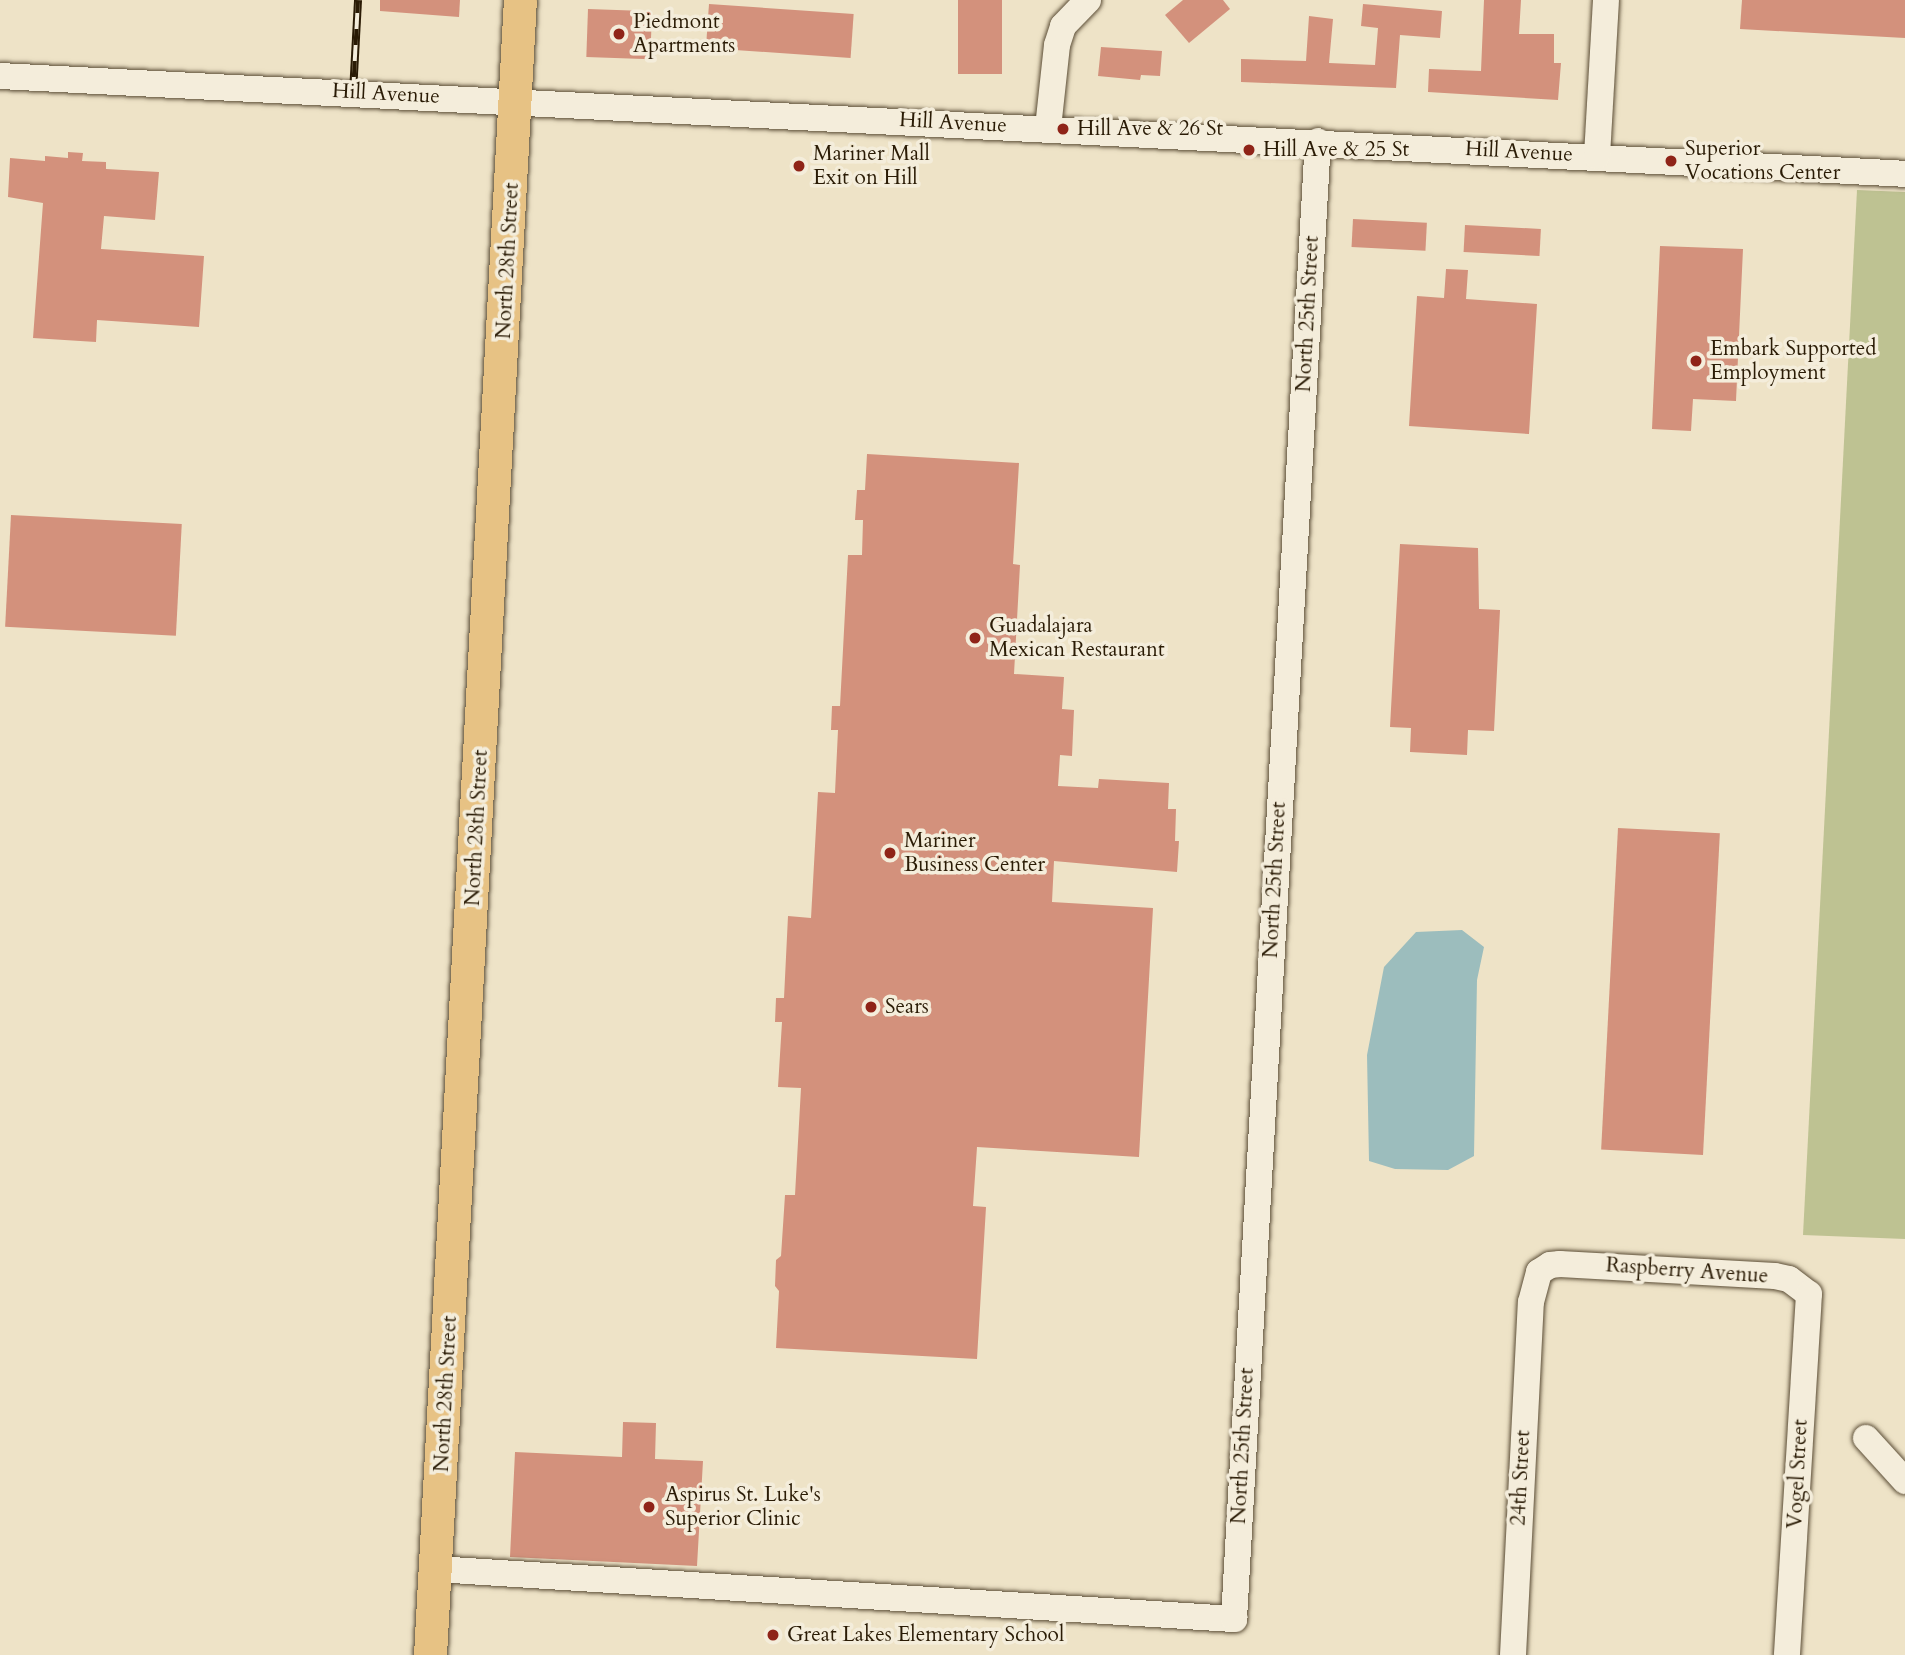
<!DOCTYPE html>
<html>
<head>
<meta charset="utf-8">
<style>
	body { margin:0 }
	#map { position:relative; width:1905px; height:1655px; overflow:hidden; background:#eee3c7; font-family:Cardo,serif }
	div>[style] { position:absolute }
	.green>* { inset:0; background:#bec292 }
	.water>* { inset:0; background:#9cbdbd }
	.building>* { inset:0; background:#d3917c; transform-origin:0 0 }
	.roads { filter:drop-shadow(0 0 2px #5b4d36) drop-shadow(0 0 2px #5b4d36) }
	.minor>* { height:26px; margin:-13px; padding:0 13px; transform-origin:13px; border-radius:13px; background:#f4eddb }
	.major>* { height:33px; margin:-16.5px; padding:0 16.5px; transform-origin:16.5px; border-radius:16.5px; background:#e7c284 }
	.rail>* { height:8px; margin-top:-4px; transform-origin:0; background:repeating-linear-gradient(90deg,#f4eddb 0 16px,#2a1b05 0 32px); box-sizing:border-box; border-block:2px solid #2a1b05 }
	.dots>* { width:19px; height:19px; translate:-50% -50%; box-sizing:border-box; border:4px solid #f4eddb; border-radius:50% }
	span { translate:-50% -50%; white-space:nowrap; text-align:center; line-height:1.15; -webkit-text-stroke:7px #f4eddb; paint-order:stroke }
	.poi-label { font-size:21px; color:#2a1b05 }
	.left { translate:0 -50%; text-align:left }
	.street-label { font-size:21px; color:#2a1b05 }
</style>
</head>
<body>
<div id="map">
	<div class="green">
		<div style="clip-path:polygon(1857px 190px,1905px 192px,1905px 1239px,1803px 1235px)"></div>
	</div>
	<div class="water">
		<div style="clip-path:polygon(1462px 930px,1484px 947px,1477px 980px,1474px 1156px,1448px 1170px,1395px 1169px,1369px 1161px,1367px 1055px,1384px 967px,1416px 932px)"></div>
	</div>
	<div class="building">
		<div style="clip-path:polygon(380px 0,460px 0,459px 17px,380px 11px)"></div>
		<div style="left:958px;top:0;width:44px;height:74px"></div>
		<div style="clip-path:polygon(1183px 0,1223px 0,1230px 9px,1189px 43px,1165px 15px)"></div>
		<div style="clip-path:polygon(1484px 0,1521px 0,1519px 34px,1554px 34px,1554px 63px,1561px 63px,1558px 100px,1428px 92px,1429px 69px,1481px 71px)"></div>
		<div style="clip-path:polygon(1742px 0,1905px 0,1905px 38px,1740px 29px)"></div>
		<div style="left:709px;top:4px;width:145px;height:44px;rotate:4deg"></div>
		<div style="clip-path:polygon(1363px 4px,1442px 11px,1440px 38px,1400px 35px,1396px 88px,1241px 82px,1241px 59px,1306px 61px,1309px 16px,1333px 19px,1329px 63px,1375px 65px,1378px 28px,1361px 26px)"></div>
		<div style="left:588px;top:9px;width:64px;height:48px;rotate:2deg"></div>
		<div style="clip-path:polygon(1101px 47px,1162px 51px,1160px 76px,1141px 75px,1140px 80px,1098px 76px)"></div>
		<div style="clip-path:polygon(68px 152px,83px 153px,82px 161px,106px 162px,106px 169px,159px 172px,155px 220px,104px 216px,101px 249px,204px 256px,199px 327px,97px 320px,96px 342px,33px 338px,43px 203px,8px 197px,10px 158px,45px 161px,45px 156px,68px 158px)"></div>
		<div style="left:1353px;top:219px;width:74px;height:28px;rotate:3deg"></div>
		<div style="left:1465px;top:225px;width:76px;height:27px;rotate:3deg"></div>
		<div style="clip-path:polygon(1660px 246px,1743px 249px,1736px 401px,1693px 399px,1691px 431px,1652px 429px)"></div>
		<div style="clip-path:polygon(1446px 269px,1468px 270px,1466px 299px,1537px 304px,1529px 434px,1409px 426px,1417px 296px,1444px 298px)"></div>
		<div style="clip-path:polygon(867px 454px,1019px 463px,1013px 564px,1020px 565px,1014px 674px,1064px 677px,1062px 709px,1074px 710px,1072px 756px,1060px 755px,1058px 786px,1098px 788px,1099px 779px,1169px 783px,1168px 809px,1176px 809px,1175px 841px,1179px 841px,1177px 872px,1054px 861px,1052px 902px,1153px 908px,1139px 1157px,977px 1147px,973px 1206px,986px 1207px,977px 1359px,776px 1348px,779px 1291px,775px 1286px,776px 1260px,781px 1256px,785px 1195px,795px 1195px,801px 1088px,778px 1087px,782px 1022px,775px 1022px,776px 998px,784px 998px,788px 916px,811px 918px,818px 792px,835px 793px,838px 730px,831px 730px,832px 706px,840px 706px,848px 555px,862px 555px,863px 520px,855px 520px,857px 490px,865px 490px)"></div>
		<div style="left:11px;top:515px;width:171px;height:112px;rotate:3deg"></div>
		<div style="clip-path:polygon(1400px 544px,1478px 548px,1479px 609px,1500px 610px,1494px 731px,1468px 730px,1467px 755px,1410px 752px,1411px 728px,1390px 727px)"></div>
		<div style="left:1618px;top:828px;width:102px;height:322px;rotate:3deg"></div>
		<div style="clip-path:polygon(623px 1422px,656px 1423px,655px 1459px,703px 1461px,697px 1566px,510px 1557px,515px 1452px,622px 1457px)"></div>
	</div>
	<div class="roads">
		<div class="minor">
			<div style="left:0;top:76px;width:1908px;rotate:2.94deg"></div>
			<div style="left:1048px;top:128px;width:83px;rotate:-83.8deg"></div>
			<div style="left:1057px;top:45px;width:20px;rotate:-72deg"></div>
			<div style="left:1063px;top:26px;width:36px;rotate:-46deg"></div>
			<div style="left:1597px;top:156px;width:156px;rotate:-86.7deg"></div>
			<div style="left:1866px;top:1438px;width:58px;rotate:47.8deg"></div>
			<div style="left:436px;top:1569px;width:800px;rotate:3.59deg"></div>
			<div style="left:1234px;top:1619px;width:1480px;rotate:-86.75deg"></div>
			<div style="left:1513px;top:1655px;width:353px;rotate:-87.1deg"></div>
			<div style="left:1531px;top:1302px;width:31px;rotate:-75deg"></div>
			<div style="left:1539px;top:1272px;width:13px;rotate:-32deg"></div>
			<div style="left:1550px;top:1265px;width:10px;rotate:-6deg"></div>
			<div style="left:1560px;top:1264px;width:215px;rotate:3.2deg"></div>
			<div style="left:1775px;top:1276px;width:14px;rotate:12deg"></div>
			<div style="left:1789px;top:1279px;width:25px;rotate:37deg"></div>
			<div style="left:1809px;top:1294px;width:362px;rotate:93.5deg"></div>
		</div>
		<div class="major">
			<div style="left:430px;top:1655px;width:1657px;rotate:-86.89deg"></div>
		</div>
	</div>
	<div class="rail">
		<div style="left:353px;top:93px;width:93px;rotate:-86.9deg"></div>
	</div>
	<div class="dots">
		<div style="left:619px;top:34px;background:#8f2418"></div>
		<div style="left:1063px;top:129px;background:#8f2418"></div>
		<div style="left:1249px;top:150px;background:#8f2418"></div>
		<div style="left:1671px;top:161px;background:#8f2418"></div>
		<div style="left:799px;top:166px;background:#8f2418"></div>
		<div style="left:1696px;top:361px;background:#8f2418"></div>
		<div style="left:975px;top:638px;background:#8f2418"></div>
		<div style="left:890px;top:853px;background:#8f2418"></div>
		<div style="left:871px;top:1007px;background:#8f2418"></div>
		<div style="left:649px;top:1507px;background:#8f2418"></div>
		<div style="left:773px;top:1635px;background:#8f2418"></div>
	</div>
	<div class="poi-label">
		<span class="left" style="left:633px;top:34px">Piedmont<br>Apartments</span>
		<span class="left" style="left:1077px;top:129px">Hill Ave &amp; 26 St</span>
		<span class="left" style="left:1685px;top:161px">Superior<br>Vocations Center</span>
		<span class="left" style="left:1263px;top:150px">Hill Ave &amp; 25 St</span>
		<span class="left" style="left:813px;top:166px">Mariner Mall<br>Exit on Hill</span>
		<span class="left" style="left:1710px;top:361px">Embark Supported<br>Employment</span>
		<span class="left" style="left:989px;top:638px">Guadalajara<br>Mexican Restaurant</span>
		<span class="left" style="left:904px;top:853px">Mariner<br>Business Center</span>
		<span class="left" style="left:885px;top:1007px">Sears</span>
		<span class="left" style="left:665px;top:1507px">Aspirus St. Luke's<br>Superior Clinic</span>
		<span class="left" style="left:787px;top:1635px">Great Lakes Elementary School</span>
	</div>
	<div class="street-label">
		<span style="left:386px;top:94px;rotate:3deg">Hill Avenue</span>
		<span style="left:953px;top:123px;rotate:3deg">Hill Avenue</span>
		<span style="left:1519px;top:152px;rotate:3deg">Hill Avenue</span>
		<span style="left:508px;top:261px;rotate:-87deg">North 28th Street</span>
		<span style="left:1308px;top:314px;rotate:-87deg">North 25th Street</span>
		<span style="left:477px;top:828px;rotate:-87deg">North 28th Street</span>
		<span style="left:1275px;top:880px;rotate:-87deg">North 25th Street</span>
		<span style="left:1687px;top:1271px;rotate:4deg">Raspberry Avenue</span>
		<span style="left:446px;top:1394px;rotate:-87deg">North 28th Street</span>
		<span style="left:1243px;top:1446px;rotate:-87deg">North 25th Street</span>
		<span style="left:1798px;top:1474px;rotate:-87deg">Vogel Street</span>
		<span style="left:1521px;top:1478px;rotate:-87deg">24th Street</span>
	</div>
</div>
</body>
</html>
